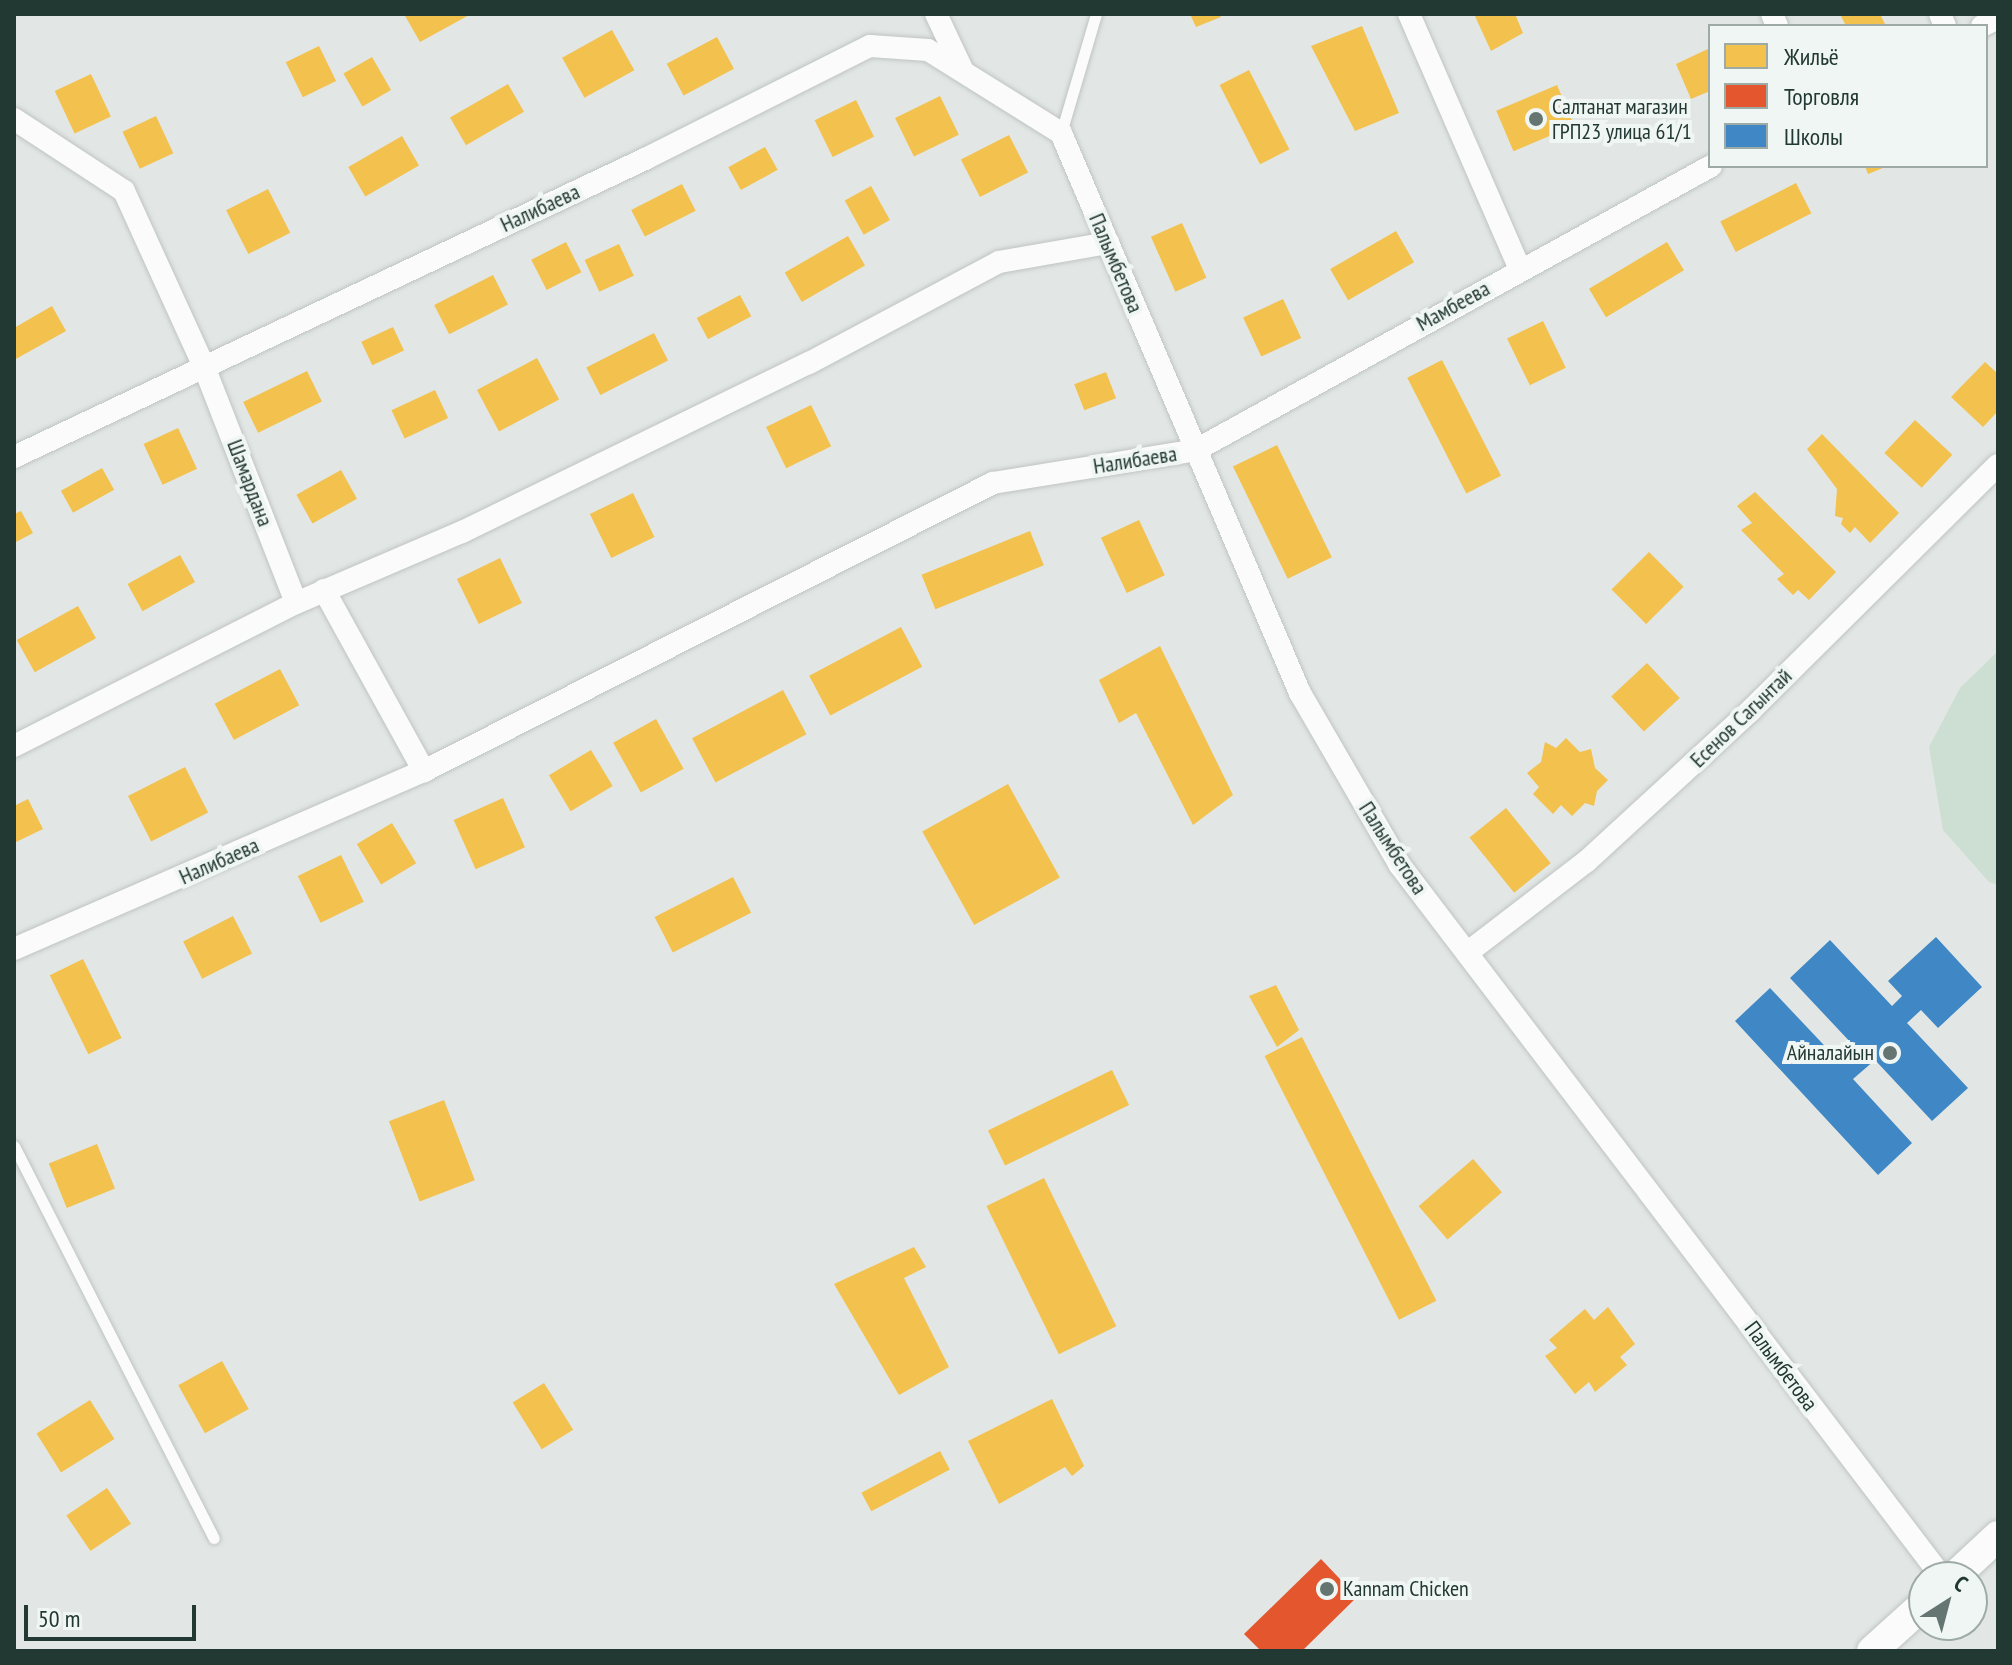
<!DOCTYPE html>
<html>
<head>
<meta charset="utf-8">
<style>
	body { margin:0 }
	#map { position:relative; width:2012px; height:1665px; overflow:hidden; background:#e2e7e5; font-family:"PT Sans Narrow",sans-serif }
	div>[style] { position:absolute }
	.green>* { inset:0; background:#ccdfd2 }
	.homes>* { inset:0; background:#f2c14e; transform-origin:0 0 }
	.shops>* { inset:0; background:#e4572e }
	.schools>* { inset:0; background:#3f88c5 }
	.roads { filter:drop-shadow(0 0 2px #bfc4c2) drop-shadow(0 0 2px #bfc4c2) }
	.lane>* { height:11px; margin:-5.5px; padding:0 5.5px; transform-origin:5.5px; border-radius:5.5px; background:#fbfbfb }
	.street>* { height:22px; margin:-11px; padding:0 11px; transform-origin:11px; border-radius:11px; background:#fbfbfb }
	.secondary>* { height:30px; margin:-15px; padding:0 15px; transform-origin:15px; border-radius:15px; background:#fbfbfb }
	.dots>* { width:22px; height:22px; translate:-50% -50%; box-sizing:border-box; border:4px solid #f0f6f3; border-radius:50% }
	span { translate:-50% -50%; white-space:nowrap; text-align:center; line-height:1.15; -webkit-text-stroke:8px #f0f6f3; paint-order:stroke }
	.poi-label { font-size:22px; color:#223832 }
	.left { translate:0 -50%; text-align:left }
	.right { translate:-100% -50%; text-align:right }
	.street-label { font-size:22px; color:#223832 }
	.frame { position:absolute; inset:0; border:16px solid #223832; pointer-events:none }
	.legend { position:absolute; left:1708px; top:24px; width:280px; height:144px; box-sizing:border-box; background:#f0f6f3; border:2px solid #9eaaa6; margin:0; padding:10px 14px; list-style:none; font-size:24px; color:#223832 }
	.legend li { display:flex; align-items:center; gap:16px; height:40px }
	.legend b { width:40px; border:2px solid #9eaaa6 }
	.north { position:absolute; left:1908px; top:1561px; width:80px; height:80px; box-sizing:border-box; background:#f0f6f3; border:2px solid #9eaaa6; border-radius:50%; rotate:36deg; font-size:22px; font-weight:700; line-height:32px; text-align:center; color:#223832 }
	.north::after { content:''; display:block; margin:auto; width:28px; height:36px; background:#657571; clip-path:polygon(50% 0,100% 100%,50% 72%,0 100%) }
	.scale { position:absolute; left:24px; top:1605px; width:172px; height:36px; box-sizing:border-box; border:4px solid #223832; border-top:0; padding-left:10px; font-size:24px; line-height:28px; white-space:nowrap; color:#223832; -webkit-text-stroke:6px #f0f6f3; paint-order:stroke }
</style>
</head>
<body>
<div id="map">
	<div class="green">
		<div style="clip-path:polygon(1998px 651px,1998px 885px,1989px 882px,1943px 830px,1929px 747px,1960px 688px)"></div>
	</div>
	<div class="homes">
		<div style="clip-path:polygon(404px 14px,471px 14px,420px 42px)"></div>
		<div style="clip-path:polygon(1190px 14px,1219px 14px,1221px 17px,1196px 27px)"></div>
		<div style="clip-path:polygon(1474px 14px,1515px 14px,1523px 33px,1491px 51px)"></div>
		<div style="clip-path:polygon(1840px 14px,1880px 14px,1886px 26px,1846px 26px)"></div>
		<div style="clip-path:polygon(1362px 26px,1399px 113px,1355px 131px,1311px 46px)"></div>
		<div style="left:612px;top:30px;width:46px;height:57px;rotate:61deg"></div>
		<div style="left:717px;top:37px;width:36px;height:57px;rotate:62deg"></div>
		<div style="left:319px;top:46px;width:39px;height:37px;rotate:64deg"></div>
		<div style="clip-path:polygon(1710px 48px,1710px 91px,1691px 99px,1676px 64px)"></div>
		<div style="left:372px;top:57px;width:38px;height:33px;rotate:60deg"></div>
		<div style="left:1249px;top:70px;width:89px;height:33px;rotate:63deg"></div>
		<div style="left:91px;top:74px;width:47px;height:40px;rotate:65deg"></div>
		<div style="left:508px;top:84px;width:32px;height:67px;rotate:60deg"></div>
		<div style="left:1557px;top:85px;width:44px;height:66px;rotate:67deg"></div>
		<div style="left:940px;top:96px;width:43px;height:50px;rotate:64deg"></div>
		<div style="left:856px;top:100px;width:41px;height:46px;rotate:64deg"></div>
		<div style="left:156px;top:116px;width:41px;height:37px;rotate:65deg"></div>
		<div style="left:1009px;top:135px;width:42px;height:54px;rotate:63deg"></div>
		<div style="left:402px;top:136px;width:34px;height:62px;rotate:60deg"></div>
		<div style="left:765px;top:147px;width:26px;height:42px;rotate:61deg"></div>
		<div style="clip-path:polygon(1865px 166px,1888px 166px,1868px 174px)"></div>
		<div style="left:1796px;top:183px;width:34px;height:85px;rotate:63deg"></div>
		<div style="left:682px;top:184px;width:30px;height:57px;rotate:63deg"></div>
		<div style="left:871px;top:186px;width:39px;height:30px;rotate:61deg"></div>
		<div style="left:268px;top:189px;width:49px;height:47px;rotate:63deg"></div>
		<div style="left:1182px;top:223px;width:60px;height:34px;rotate:66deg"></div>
		<div style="left:1396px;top:231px;width:36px;height:76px;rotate:60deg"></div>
		<div style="left:848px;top:236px;width:34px;height:73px;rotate:60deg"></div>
		<div style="left:566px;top:242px;width:34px;height:39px;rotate:63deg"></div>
		<div style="left:1667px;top:242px;width:33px;height:91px;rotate:59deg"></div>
		<div style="left:619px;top:244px;width:35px;height:38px;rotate:65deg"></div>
		<div style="left:493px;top:275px;width:33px;height:66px;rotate:63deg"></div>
		<div style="left:740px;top:295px;width:24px;height:49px;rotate:62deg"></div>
		<div style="left:1283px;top:299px;width:43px;height:44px;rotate:65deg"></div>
		<div style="clip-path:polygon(52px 306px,66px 331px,14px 360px,14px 328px)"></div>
		<div style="left:1543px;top:321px;width:52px;height:40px;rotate:64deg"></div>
		<div style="left:393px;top:327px;width:26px;height:35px;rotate:65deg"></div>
		<div style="left:654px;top:333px;width:31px;height:76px;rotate:63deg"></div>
		<div style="left:537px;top:358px;width:47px;height:68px;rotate:62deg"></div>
		<div style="left:1442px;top:360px;width:130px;height:39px;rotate:63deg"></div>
		<div style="clip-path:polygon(1985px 362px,1998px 374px,1998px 411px,1983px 427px,1951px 397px)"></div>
		<div style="left:307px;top:371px;width:34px;height:71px;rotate:64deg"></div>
		<div style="left:1106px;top:372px;width:28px;height:34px;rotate:69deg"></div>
		<div style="left:435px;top:390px;width:31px;height:48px;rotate:65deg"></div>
		<div style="left:811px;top:405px;width:46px;height:50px;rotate:64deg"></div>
		<div style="left:1915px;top:420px;width:51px;height:45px;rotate:43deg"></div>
		<div style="left:178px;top:428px;width:45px;height:38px;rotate:65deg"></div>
		<div style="clip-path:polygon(1822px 434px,1899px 513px,1870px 543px,1855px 527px,1850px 533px,1841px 524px,1843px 518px,1835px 516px,1837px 489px,1807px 449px)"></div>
		<div style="left:1277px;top:445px;width:125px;height:49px;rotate:64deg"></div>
		<div style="left:102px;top:468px;width:25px;height:47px;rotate:61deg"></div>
		<div style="left:341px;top:470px;width:33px;height:51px;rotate:61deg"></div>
		<div style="clip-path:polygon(1755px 492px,1836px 572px,1809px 600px,1798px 590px,1793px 595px,1777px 579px,1784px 574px,1741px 530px,1752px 523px,1737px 506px)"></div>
		<div style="left:633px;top:493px;width:49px;height:48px;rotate:64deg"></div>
		<div style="clip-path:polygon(21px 511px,33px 533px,14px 543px,14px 514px)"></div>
		<div style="left:1139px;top:520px;width:61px;height:42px;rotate:65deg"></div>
		<div style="left:1030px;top:531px;width:37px;height:117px;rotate:68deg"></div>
		<div style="left:1649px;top:552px;width:49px;height:53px;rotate:45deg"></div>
		<div style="left:180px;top:555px;width:31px;height:60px;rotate:61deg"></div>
		<div style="left:500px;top:558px;width:50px;height:48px;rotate:64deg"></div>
		<div style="left:78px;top:606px;width:37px;height:70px;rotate:61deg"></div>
		<div style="left:901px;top:627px;width:45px;height:104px;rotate:62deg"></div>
		<div style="clip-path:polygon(1160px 646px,1233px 795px,1193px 825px,1136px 713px,1119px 723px,1099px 680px)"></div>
		<div style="left:1647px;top:663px;width:48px;height:49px;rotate:47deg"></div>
		<div style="left:280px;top:669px;width:41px;height:74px;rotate:62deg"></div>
		<div style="left:783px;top:690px;width:50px;height:103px;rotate:62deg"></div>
		<div style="left:656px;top:719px;width:57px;height:49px;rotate:61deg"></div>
		<div style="clip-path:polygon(1566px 738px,1580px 752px,1591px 749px,1595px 768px,1608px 780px,1597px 791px,1594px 806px,1585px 803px,1572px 816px,1561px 805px,1553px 814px,1533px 794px,1539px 787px,1527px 773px,1541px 762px,1545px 742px,1556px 748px)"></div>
		<div style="left:591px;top:750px;width:42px;height:49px;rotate:59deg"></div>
		<div style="left:185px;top:767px;width:51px;height:64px;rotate:63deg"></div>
		<div style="left:1008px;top:784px;width:107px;height:98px;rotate:61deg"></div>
		<div style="left:503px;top:798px;width:54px;height:54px;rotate:66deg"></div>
		<div style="clip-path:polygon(28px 799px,43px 829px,14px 843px,14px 806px)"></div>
		<div style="left:1506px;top:808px;width:71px;height:47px;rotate:51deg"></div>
		<div style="left:392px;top:823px;width:47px;height:41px;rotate:59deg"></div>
		<div style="left:341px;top:855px;width:52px;height:48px;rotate:64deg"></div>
		<div style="left:733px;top:877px;width:40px;height:88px;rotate:63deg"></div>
		<div style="left:233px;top:916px;width:42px;height:56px;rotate:63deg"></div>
		<div style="left:83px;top:959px;width:88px;height:37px;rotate:64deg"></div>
		<div style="clip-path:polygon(1276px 985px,1299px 1030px,1277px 1047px,1249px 996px)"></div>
		<div style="left:1302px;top:1037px;width:296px;height:42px;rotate:63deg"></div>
		<div style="left:1112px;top:1070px;width:39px;height:138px;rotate:64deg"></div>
		<div style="left:444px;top:1100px;width:86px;height:59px;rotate:69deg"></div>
		<div style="left:97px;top:1144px;width:48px;height:52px;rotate:68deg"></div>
		<div style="left:1473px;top:1159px;width:44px;height:72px;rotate:49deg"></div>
		<div style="left:1044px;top:1178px;width:165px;height:64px;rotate:64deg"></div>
		<div style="clip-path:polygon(914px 1247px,926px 1267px,904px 1278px,949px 1367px,899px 1395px,834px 1284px)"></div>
		<div style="clip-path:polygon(1608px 1307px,1635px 1344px,1620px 1357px,1627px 1365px,1595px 1392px,1589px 1382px,1575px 1394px,1545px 1356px,1557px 1348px,1549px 1340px,1585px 1309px,1594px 1320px)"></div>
		<div style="left:222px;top:1361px;width:55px;height:50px;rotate:61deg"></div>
		<div style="left:544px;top:1383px;width:55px;height:37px;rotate:58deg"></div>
		<div style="clip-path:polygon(1052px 1399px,1084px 1466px,1072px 1476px,1065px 1467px,999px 1504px,968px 1441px)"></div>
		<div style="left:90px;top:1400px;width:46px;height:63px;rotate:58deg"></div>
		<div style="left:940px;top:1451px;width:21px;height:89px;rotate:62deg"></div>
		<div style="left:107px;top:1488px;width:43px;height:49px;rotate:56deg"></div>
	</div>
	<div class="shops">
		<div style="clip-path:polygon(1321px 1559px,1357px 1597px,1302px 1651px,1261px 1651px,1244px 1634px)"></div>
	</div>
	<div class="schools">
		<div style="clip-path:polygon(1936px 937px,1982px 987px,1938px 1028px,1921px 1010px,1907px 1023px,1968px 1088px,1932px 1121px,1875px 1060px,1853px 1079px,1912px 1143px,1878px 1175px,1735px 1021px,1770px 988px,1838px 1060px,1853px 1045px,1790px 978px,1830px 940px,1892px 1006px,1902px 996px,1888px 981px)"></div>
	</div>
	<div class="roads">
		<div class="lane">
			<div style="left:1061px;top:133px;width:124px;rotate:-73.6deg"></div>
			<div style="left:14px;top:1146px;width:440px;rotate:63deg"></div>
		</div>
		<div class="street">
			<div style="left:936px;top:14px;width:63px;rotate:64.7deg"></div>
			<div style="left:1409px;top:14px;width:278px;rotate:66.5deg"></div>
			<div style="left:1772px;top:14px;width:13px;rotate:67deg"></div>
			<div style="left:1940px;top:14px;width:13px;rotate:67deg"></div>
			<div style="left:1982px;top:26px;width:18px;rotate:-27deg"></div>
			<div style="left:14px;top:119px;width:131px;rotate:33.2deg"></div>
			<div style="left:124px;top:191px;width:190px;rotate:65.5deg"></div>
			<div style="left:203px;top:364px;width:256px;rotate:68.7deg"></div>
			<div style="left:14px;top:457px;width:698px;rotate:-25.28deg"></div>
			<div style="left:645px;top:159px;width:252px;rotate:-26.7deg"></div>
			<div style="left:870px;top:46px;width:58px;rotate:3.9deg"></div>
			<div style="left:928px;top:50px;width:157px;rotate:32deg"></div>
			<div style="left:1061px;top:133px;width:609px;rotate:66.89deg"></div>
			<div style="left:1300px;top:693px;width:198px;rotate:59.9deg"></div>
			<div style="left:1399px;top:864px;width:896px;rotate:52.71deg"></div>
			<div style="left:324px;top:590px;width:207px;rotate:61.1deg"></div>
			<div style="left:14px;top:746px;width:316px;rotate:-26.9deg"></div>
			<div style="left:296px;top:603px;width:181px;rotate:-23.2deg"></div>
			<div style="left:462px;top:532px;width:386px;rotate:-26deg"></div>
			<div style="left:809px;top:363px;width:215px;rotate:-28deg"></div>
			<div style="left:999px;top:262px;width:111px;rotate:-9.9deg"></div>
			<div style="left:14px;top:949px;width:447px;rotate:-23.5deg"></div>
			<div style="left:424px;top:771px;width:638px;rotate:-26.85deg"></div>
			<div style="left:993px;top:483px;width:206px;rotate:-9.2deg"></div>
			<div style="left:1196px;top:450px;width:588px;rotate:-28.87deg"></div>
			<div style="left:1467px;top:953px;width:151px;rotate:-37.5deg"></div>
			<div style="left:1587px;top:861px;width:222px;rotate:-42.6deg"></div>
			<div style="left:1750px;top:711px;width:349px;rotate:-44.8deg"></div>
		</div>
		<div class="secondary">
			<div style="left:1954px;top:1577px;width:60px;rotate:-43deg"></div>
			<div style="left:1872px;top:1651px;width:70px;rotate:-42.1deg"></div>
		</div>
	</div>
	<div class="dots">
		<div style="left:1536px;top:119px;background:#657571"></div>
		<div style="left:1890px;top:1053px;background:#657571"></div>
		<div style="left:1327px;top:1589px;background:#657571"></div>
	</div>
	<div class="poi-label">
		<span class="left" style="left:1552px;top:119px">Салтанат магазин<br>ГРП23 улица 61/1</span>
		<span class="right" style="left:1874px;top:1053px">Айналайын</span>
		<span class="left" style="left:1343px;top:1589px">Kannam Chicken</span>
	</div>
	<div class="street-label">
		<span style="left:540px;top:208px;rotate:-25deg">Налибаева</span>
		<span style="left:1116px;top:263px;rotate:67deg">Палымбетова</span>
		<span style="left:1453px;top:306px;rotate:-29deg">Мамбеева</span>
		<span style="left:1135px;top:460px;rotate:-9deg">Налибаева</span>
		<span style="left:250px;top:483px;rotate:69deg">Шамардана</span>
		<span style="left:1741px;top:718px;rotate:-44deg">Есенов Сагынтай</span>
		<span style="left:1393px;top:848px;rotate:57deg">Палымбетова</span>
		<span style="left:219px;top:861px;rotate:-24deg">Налибаева</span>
		<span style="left:1781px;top:1366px;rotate:53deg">Палымбетова</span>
	</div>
	<div class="frame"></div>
	<ul class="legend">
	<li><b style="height:22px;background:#f2c14e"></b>Жильё</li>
	<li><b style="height:22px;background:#e4572e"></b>Торговля</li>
	<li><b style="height:22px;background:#3f88c5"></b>Школы</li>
	</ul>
	<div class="north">С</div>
	<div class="scale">50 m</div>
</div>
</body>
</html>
